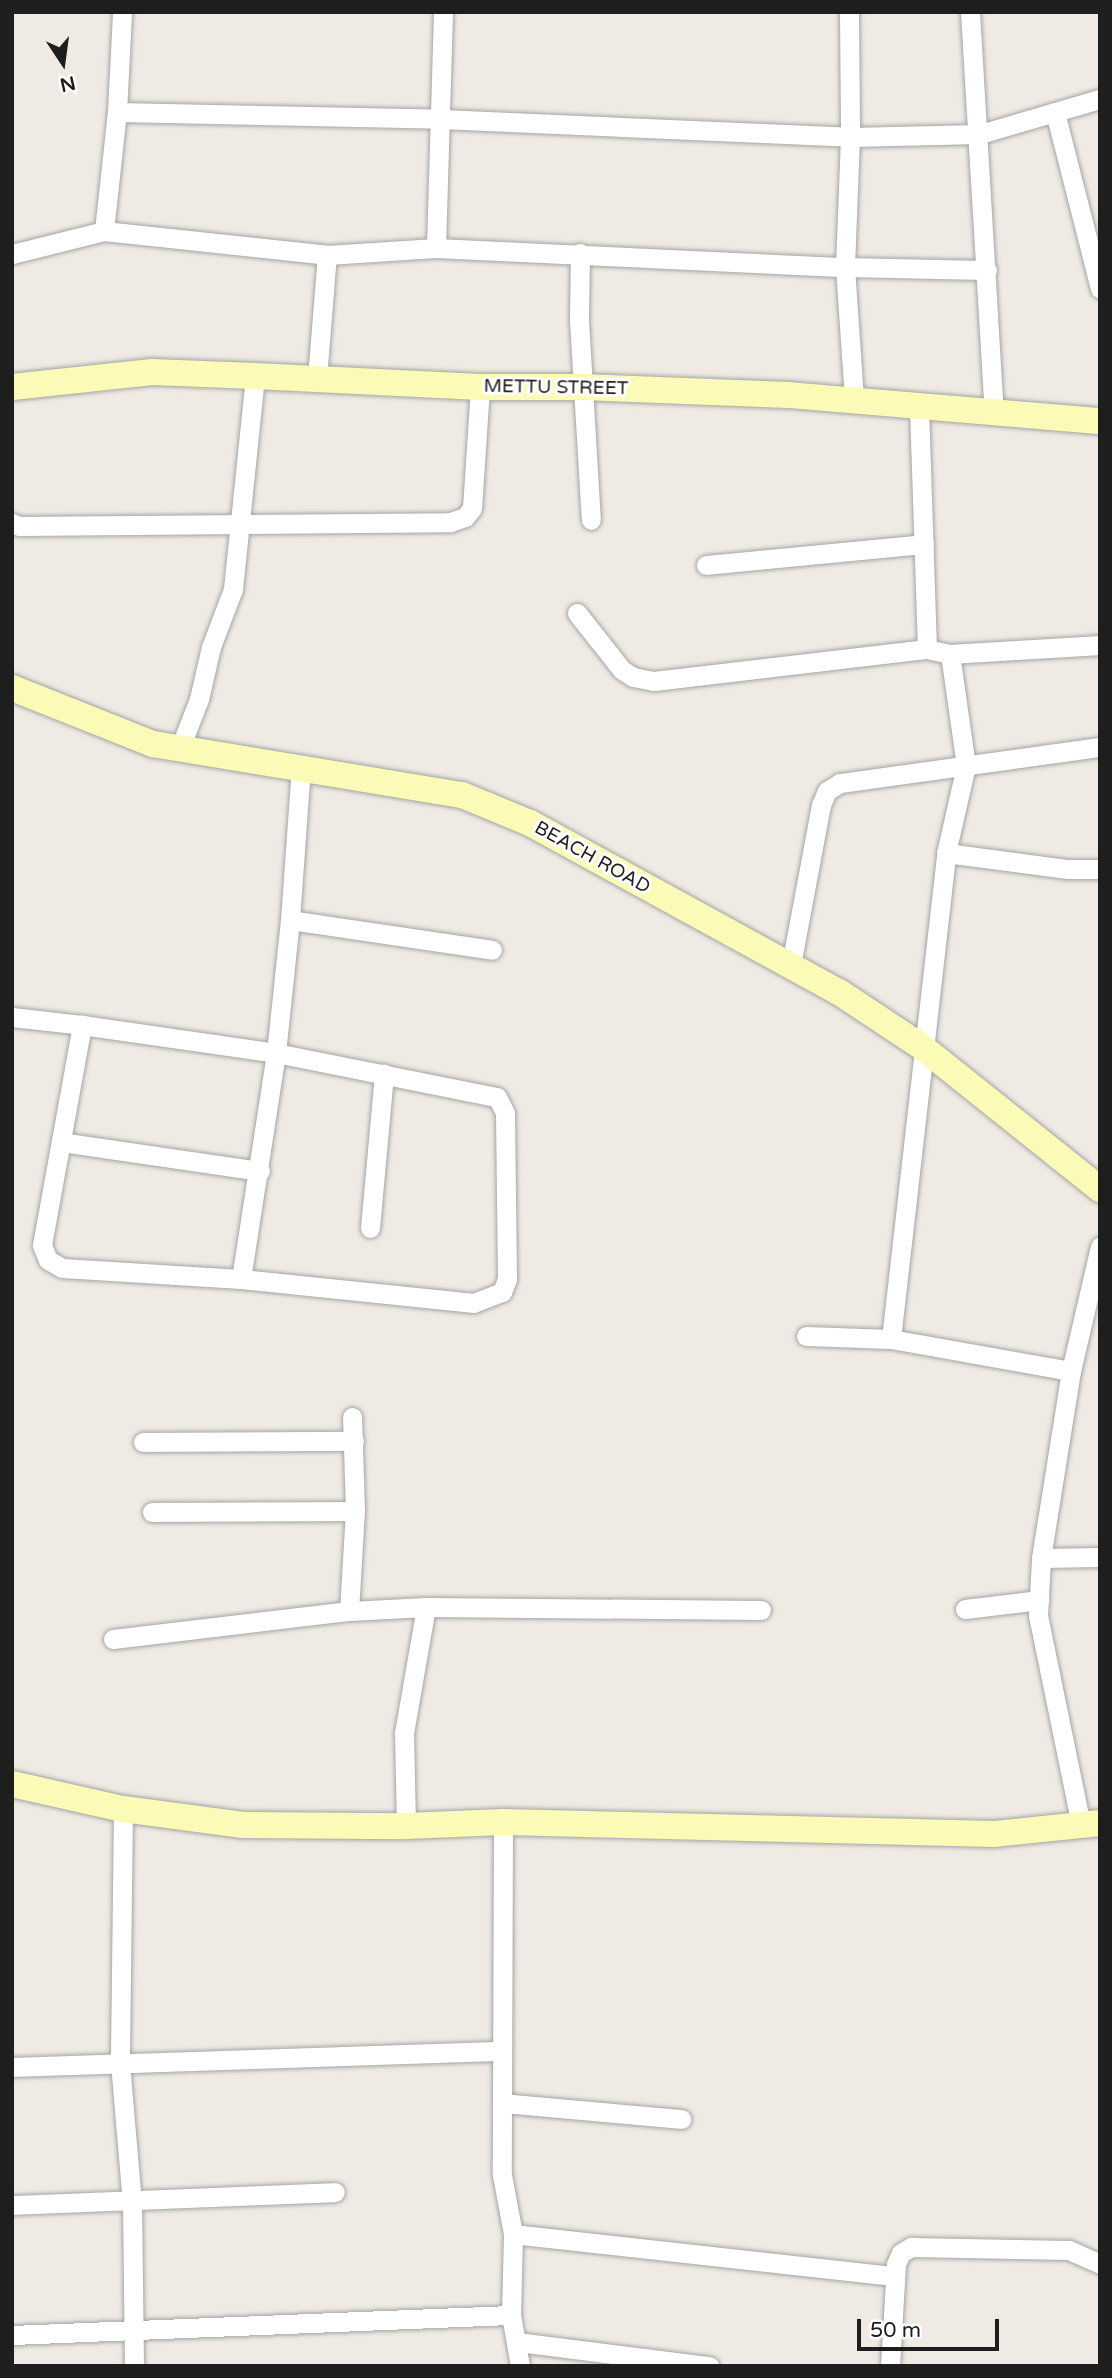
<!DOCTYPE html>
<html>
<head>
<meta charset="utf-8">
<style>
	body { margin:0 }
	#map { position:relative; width:1112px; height:2378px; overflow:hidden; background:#efebe4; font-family:"Varela Round",sans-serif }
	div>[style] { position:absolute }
	.roads { filter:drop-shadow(0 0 2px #a5a5a5) drop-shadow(0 0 2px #a5a5a5) }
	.street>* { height:19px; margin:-9.5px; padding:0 9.5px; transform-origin:9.5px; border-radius:9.5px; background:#fff }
	.secondary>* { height:26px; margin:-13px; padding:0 13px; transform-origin:13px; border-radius:13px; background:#fbfab6 }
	span { translate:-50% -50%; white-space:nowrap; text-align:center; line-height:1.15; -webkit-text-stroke:6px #fff; paint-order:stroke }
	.street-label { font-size:19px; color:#1e1e1e }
	.frame { position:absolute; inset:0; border:14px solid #1e1e1e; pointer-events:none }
	.north { position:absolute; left:28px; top:28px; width:70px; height:70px; -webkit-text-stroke:5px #fff; paint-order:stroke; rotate:167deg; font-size:19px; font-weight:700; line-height:28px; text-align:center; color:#1e1e1e }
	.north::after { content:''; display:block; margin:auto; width:24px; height:32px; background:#1e1e1e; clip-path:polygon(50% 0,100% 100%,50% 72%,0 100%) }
	.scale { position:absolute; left:857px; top:2319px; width:142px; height:32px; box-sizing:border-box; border:4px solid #1e1e1e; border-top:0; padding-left:9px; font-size:21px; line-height:24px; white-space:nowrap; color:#1e1e1e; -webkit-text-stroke:5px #fff; paint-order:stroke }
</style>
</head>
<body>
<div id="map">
	<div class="roads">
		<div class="street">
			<div style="left:849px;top:12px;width:125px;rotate:89.5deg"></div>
			<div style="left:850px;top:137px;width:130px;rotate:92.2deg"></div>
			<div style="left:845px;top:267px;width:133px;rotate:86.1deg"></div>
			<div style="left:970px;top:12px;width:402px;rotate:86.6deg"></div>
			<div style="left:117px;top:112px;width:324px;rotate:1.2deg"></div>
			<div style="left:441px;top:119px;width:409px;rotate:2.5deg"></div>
			<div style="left:850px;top:137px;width:130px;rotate:-1.3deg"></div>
			<div style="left:980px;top:134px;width:125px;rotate:-16.3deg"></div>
			<div style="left:1055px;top:112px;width:182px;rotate:75.7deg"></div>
			<div style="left:104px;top:231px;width:120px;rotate:-83.8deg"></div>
			<div style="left:117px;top:112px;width:100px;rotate:-87.1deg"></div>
			<div style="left:436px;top:248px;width:236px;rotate:-88.3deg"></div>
			<div style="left:580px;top:253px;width:67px;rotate:90.9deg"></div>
			<div style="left:579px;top:320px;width:200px;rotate:86.6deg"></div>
			<div style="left:12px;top:254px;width:95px;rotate:-14deg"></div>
			<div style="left:104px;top:231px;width:224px;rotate:6.1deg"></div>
			<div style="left:327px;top:255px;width:109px;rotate:-3.7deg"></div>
			<div style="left:436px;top:248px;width:409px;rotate:2.7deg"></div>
			<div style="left:845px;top:267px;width:142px;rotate:1.2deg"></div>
			<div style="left:317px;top:378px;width:123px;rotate:-85.4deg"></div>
			<div style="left:12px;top:523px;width:8px;rotate:23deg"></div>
			<div style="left:19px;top:526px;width:431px;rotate:-0.5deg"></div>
			<div style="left:450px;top:522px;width:16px;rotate:-18deg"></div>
			<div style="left:465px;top:517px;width:11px;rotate:-52deg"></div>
			<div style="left:472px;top:508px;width:121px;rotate:-86.2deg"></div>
			<div style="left:706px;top:565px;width:219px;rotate:-5.5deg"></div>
			<div style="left:577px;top:613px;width:73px;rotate:51.7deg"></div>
			<div style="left:622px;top:670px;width:13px;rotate:32deg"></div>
			<div style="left:633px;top:677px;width:21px;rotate:11deg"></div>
			<div style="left:654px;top:681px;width:275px;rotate:-6.7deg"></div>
			<div style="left:950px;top:654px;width:150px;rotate:-3.4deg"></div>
			<div style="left:180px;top:748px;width:53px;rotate:-68.8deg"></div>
			<div style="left:199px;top:699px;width:53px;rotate:-77deg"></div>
			<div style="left:211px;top:647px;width:62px;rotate:-69.2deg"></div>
			<div style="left:233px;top:589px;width:214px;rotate:-84.1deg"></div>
			<div style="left:946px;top:853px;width:123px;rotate:7.5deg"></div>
			<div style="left:1068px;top:869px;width:32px"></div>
			<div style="left:290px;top:920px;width:204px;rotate:8.4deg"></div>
			<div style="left:791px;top:965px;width:163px;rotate:-79.4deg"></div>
			<div style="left:821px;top:805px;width:15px;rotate:-67deg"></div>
			<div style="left:827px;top:791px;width:15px;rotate:-32deg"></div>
			<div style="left:840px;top:783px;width:262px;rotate:-7.9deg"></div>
			<div style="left:12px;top:1017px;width:70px;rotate:6.5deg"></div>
			<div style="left:82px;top:1025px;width:196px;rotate:8.2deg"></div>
			<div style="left:276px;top:1053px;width:225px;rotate:11.3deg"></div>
			<div style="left:497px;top:1097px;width:18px;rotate:63deg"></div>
			<div style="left:505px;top:1113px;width:166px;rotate:89.3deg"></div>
			<div style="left:507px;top:1279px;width:14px;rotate:111deg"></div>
			<div style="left:502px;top:1292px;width:30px;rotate:159deg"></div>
			<div style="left:474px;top:1303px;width:234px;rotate:-174.1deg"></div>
			<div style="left:241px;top:1279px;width:179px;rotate:-176.5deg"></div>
			<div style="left:62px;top:1268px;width:16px;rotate:-150deg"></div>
			<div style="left:48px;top:1260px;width:16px;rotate:-112deg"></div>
			<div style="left:42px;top:1245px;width:224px;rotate:-79.7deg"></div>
			<div style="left:61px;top:1142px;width:201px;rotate:8.3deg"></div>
			<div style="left:370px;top:1228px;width:155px;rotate:-84.8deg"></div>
			<div style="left:241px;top:1279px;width:229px;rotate:-81.2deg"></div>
			<div style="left:276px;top:1053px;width:134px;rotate:-84deg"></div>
			<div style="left:290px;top:920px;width:153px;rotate:-85.9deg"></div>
			<div style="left:806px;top:1336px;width:85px;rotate:2deg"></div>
			<div style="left:891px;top:1339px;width:183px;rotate:10.1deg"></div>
			<div style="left:891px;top:1339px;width:489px;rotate:-83.5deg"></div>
			<div style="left:946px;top:853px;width:89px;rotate:-77.1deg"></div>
			<div style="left:966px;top:766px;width:113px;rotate:-98.1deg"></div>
			<div style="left:950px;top:654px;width:24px;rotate:-168deg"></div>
			<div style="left:927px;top:649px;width:241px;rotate:-91.9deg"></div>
			<div style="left:143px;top:1442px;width:211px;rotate:-0.3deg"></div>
			<div style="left:152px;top:1512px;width:203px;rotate:-0.3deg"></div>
			<div style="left:1041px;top:1558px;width:59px;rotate:-1deg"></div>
			<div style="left:965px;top:1609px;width:75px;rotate:-6.9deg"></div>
			<div style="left:349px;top:1611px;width:100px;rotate:-86.6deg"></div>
			<div style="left:355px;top:1511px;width:94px;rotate:-91.8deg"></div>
			<div style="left:113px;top:1639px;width:238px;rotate:-6.8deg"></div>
			<div style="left:349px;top:1611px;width:77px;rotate:-3deg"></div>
			<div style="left:426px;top:1607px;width:335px;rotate:0.5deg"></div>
			<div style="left:123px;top:1809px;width:254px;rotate:90.7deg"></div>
			<div style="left:120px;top:2063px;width:140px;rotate:85.1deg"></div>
			<div style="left:132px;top:2202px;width:164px;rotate:89.3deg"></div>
			<div style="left:503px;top:1822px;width:353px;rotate:90.2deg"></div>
			<div style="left:502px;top:2175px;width:60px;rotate:79.4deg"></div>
			<div style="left:513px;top:2234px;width:81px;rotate:91.4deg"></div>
			<div style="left:511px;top:2315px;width:52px;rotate:80deg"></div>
			<div style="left:1081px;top:1825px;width:213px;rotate:-101.6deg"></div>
			<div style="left:1038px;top:1616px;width:58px;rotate:-87deg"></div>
			<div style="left:1041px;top:1558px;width:189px;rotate:-80.9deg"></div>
			<div style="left:1071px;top:1371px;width:128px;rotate:-76.9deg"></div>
			<div style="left:406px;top:1826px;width:93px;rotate:-91.2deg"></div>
			<div style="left:404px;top:1733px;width:128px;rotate:-80.1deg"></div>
			<div style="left:12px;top:2067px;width:490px;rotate:-1.9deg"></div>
			<div style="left:502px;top:2103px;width:180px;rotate:5.1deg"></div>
			<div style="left:12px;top:2205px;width:323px;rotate:-2.3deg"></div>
			<div style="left:513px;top:2234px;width:383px;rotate:6.3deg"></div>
			<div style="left:12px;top:2335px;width:499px;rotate:-2.3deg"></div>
			<div style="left:518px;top:2342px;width:193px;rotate:7.2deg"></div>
			<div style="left:890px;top:2366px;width:102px;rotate:-86.6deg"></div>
			<div style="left:896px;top:2264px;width:12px;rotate:-66deg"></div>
			<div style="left:901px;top:2253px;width:12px;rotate:-31deg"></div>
			<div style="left:911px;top:2247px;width:158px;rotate:1.1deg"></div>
			<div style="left:1069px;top:2250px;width:34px;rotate:24deg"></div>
		</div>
		<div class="secondary">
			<div style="left:12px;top:387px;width:141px;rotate:-6.1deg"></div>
			<div style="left:152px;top:372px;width:103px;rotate:2.2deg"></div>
			<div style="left:255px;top:376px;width:225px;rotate:2.8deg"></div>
			<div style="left:480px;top:387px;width:102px"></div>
			<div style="left:582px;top:387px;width:206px;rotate:2.2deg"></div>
			<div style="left:788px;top:395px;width:313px;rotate:4.8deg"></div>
			<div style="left:12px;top:688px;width:152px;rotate:21.7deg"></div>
			<div style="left:153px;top:744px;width:313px;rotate:9.4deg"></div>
			<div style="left:462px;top:795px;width:74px;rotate:22.4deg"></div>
			<div style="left:530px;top:823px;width:352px;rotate:28.7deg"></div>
			<div style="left:839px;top:992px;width:100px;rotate:33.5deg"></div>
			<div style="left:922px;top:1047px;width:228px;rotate:38.6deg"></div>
			<div style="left:12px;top:1784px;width:114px;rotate:12.7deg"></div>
			<div style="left:123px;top:1809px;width:121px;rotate:7.6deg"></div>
			<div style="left:243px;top:1825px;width:163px;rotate:0.4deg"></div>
			<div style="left:406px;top:1826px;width:97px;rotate:-2.4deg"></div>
			<div style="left:503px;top:1822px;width:491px;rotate:1.4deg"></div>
			<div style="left:994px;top:1834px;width:107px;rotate:-5.9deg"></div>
		</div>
	</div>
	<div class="street-label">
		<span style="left:556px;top:388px;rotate:1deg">METTU STREET</span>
		<span style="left:592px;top:858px;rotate:29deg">BEACH ROAD</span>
	</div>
	<div class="frame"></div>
	<div class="north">N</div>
	<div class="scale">50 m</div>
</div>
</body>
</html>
